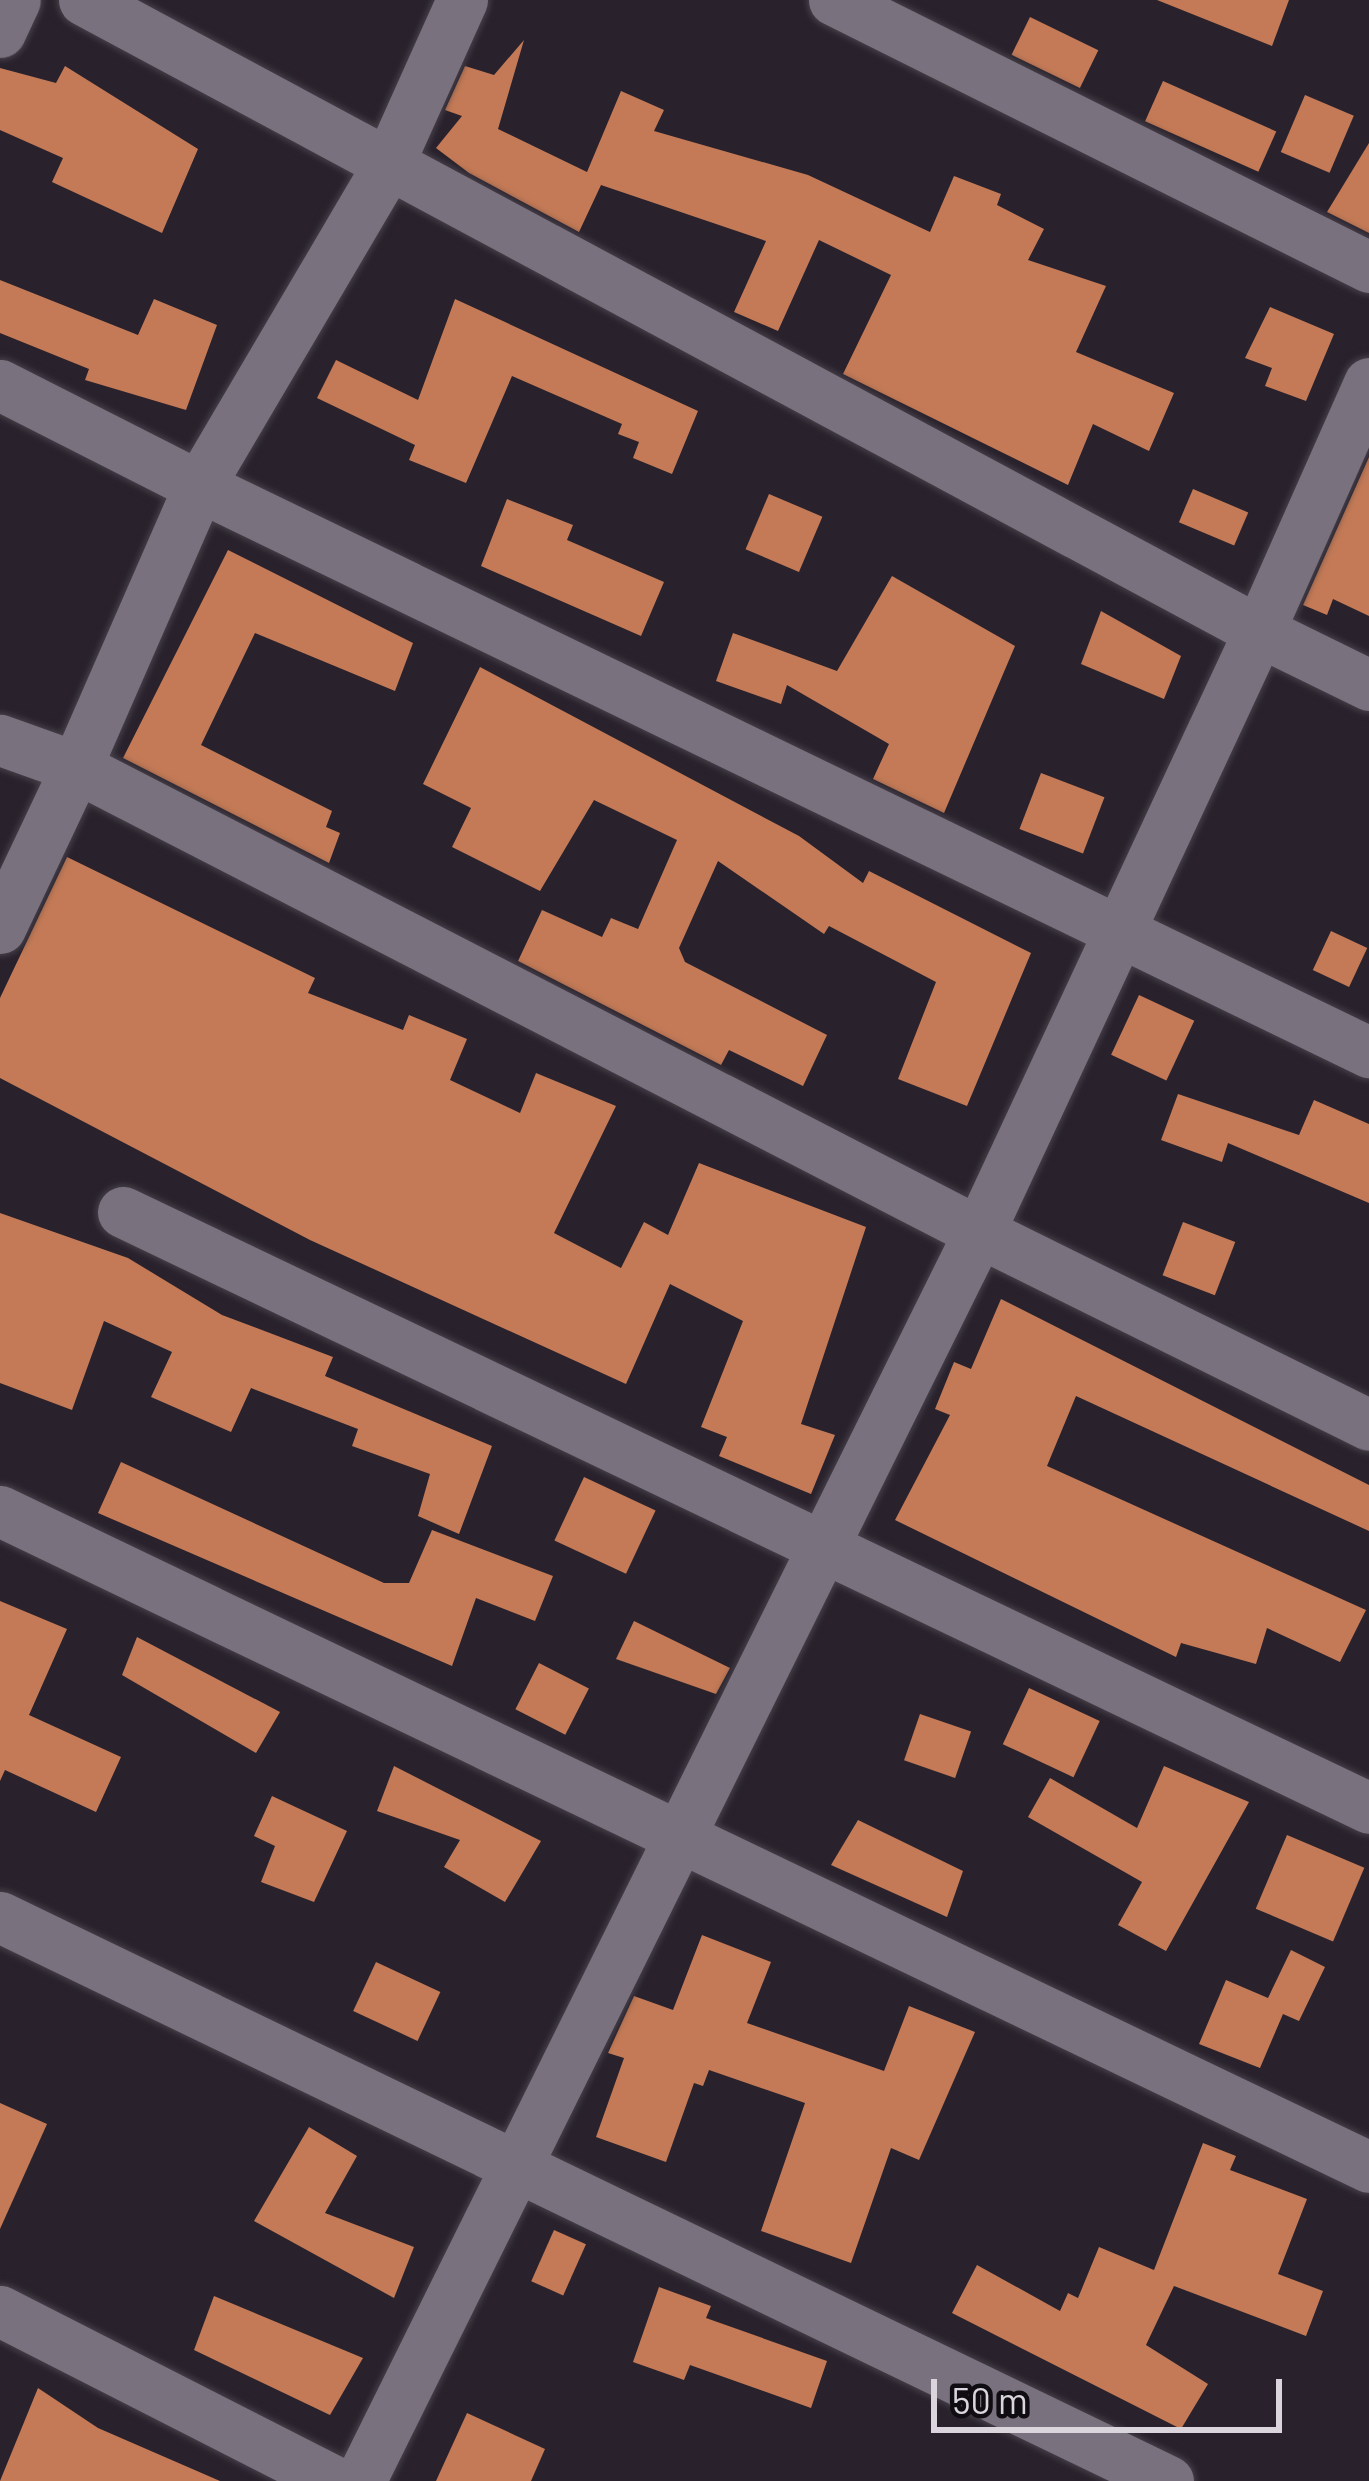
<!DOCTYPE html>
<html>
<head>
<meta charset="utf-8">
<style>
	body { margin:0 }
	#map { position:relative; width:1369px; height:2481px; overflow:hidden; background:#29222d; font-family:Barlow,sans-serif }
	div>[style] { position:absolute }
	.building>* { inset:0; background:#c47a56; transform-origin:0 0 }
	.roads { filter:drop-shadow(0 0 3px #464049) drop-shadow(0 0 3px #464049) }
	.street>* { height:51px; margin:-25.5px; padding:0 25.5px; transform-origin:25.5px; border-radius:25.5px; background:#7a717f }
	span { translate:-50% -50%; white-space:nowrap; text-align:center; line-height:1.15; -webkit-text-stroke:12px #100d12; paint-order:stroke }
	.scale { position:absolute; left:931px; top:2379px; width:351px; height:54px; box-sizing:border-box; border:6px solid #dad5dd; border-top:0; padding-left:15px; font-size:36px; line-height:42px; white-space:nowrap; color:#dad5dd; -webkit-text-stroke:9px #100d12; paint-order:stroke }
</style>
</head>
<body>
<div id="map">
	<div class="building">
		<div style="clip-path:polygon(1157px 0,1289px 0,1272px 46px)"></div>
		<div style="left:1030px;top:17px;width:76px;height:42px;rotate:26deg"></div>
		<div style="clip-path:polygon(524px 40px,498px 129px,587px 172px,621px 91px,664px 110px,654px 131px,808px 175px,930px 232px,954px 176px,1001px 194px,997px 205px,1044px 229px,1028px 260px,1106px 286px,1076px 352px,1174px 393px,1149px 451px,1093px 424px,1068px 485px,843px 374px,891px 275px,819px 240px,778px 331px,734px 312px,766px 241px,601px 185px,579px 232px,469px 173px,436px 148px,462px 116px,445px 110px,465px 66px,494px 75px)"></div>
		<div style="clip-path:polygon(65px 66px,198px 149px,162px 233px,52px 182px,63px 158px,0 130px,0 68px,56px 83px)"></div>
		<div style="left:1163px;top:81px;width:124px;height:44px;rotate:24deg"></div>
		<div style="left:1305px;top:95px;width:53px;height:62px;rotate:23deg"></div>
		<div style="clip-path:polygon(1369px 143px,1369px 233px,1327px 212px)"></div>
		<div style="clip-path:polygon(0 280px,138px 335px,154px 299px,217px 325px,186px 410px,85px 380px,89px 369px,0 333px)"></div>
		<div style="clip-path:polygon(455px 299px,698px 411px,672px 474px,633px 458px,639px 442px,618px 434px,622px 424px,512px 376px,466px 483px,409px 460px,415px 445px,317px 398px,336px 360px,418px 400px)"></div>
		<div style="clip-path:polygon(1270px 307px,1334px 334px,1306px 401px,1265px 386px,1272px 368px,1245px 358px)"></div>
		<div style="clip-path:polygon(1369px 457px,1369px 616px,1333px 599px,1327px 615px,1303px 605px)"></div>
		<div style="left:1193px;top:489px;width:60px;height:36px;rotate:23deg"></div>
		<div style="left:769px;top:494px;width:58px;height:60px;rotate:23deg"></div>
		<div style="clip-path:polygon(507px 499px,573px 525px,567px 540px,664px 582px,641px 636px,481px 566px)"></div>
		<div style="clip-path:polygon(228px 550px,413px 643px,395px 691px,255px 633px,201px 745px,332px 811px,326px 827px,340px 833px,329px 863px,123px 758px)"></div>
		<div style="clip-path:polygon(892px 576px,1015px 646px,944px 813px,873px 779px,889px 744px,787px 685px,781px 704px,716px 681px,733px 633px,837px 671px)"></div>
		<div style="clip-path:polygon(1101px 611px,1181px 656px,1164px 699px,1081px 664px)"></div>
		<div style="clip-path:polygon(480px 667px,799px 836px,863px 883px,869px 871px,1031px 953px,967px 1106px,898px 1079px,936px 982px,829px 926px,824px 934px,718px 861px,679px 948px,685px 962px,827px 1035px,803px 1086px,729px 1050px,721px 1065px,518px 961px,542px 910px,602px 937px,611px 918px,638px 929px,677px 840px,594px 800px,540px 891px,452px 847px,471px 808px,423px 784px)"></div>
		<div style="left:1041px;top:773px;width:68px;height:60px;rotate:21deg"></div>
		<div style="clip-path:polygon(67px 857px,315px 978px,308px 993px,403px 1030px,409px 1015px,467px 1039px,450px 1080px,520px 1113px,536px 1073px,616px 1106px,554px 1233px,621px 1268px,644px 1222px,668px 1235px,699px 1163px,866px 1227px,801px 1424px,835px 1435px,811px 1494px,719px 1456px,727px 1437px,701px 1427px,743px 1321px,670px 1284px,626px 1384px,310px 1240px,0 1078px,0 998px)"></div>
		<div style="left:1331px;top:931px;width:40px;height:43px;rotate:25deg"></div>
		<div style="left:1139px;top:995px;width:61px;height:66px;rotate:25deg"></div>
		<div style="clip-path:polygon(1178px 1094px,1299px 1135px,1314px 1100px,1369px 1124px,1369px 1203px,1228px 1143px,1222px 1162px,1161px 1140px)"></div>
		<div style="clip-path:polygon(0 1213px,128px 1258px,222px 1315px,333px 1357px,325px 1376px,492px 1446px,459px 1534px,418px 1516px,430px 1474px,352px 1446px,358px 1429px,251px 1388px,231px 1432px,151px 1397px,172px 1352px,104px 1321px,72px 1410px,0 1383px)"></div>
		<div style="left:1183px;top:1222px;width:56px;height:57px;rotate:21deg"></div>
		<div style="clip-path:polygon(1001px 1299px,1369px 1485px,1369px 1531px,1076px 1396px,1047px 1466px,1366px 1610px,1340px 1662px,1267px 1628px,1256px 1664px,1181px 1643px,1176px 1657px,895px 1520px,950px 1415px,935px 1409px,954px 1362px,971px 1369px)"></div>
		<div style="clip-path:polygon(121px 1462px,384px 1583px,409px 1583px,432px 1530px,553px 1576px,535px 1621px,476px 1598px,452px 1666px,98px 1513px)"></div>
		<div style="left:584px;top:1477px;width:79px;height:70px;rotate:25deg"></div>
		<div style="clip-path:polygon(0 1601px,67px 1629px,29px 1715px,121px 1757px,96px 1812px,5px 1770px,0 1781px)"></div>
		<div style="clip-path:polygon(634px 1621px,730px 1668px,716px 1694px,616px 1659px)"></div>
		<div style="clip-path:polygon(137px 1637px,280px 1712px,256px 1753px,122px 1675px)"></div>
		<div style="left:539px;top:1663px;width:56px;height:52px;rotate:27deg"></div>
		<div style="left:1029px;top:1688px;width:78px;height:62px;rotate:25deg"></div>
		<div style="left:920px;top:1714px;width:54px;height:49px;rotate:19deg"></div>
		<div style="clip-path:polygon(394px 1766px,541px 1841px,505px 1902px,444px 1867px,460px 1840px,377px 1811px)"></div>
		<div style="clip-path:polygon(1164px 1766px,1249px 1802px,1166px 1951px,1118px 1925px,1142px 1882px,1028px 1817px,1050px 1778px,1137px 1828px)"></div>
		<div style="clip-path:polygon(272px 1796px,347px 1831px,314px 1902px,261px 1882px,275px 1846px,254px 1836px)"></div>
		<div style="clip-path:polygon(858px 1820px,963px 1871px,947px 1917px,831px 1865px)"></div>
		<div style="left:1287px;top:1835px;width:84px;height:80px;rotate:23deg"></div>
		<div style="clip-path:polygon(702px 1935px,771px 1962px,747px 2023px,884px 2071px,909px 2006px,975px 2032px,919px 2160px,891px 2148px,851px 2263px,761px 2231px,805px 2103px,709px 2070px,703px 2086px,694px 2083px,666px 2162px,596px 2137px,624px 2058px,608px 2053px,634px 1996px,673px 2010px)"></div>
		<div style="clip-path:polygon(1291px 1950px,1325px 1967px,1299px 2021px,1283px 2014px,1260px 2068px,1199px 2044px,1226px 1980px,1268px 1998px)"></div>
		<div style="left:376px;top:1962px;width:71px;height:54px;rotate:25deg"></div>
		<div style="clip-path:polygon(0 2103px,47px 2124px,0 2229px)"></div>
		<div style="clip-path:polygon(309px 2127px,357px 2156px,325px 2213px,414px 2247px,394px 2298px,254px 2221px)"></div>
		<div style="clip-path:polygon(1203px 2143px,1236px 2156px,1230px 2170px,1307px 2199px,1278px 2274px,1323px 2291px,1306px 2336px,1174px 2286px,1146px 2345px,1208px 2384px,1181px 2429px,952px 2313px,977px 2265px,1060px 2311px,1068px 2293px,1078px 2298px,1099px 2247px,1154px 2270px)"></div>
		<div style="left:554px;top:2230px;width:35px;height:56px;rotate:24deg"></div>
		<div style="clip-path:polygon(659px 2287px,711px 2306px,706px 2318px,827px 2361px,811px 2408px,690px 2365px,684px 2380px,633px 2362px)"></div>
		<div style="clip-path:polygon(214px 2296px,363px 2358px,330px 2415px,194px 2350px)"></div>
		<div style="clip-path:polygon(38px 2388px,98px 2428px,220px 2481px,0 2481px)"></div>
		<div style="clip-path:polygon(467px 2413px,545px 2449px,531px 2481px,436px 2481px)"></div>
	</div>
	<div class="roads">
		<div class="street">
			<div style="left:84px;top:0;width:1334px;rotate:28.24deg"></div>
			<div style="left:1259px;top:631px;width:663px;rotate:114.98deg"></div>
			<div style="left:979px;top:1232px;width:435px;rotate:26.3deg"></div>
			<div style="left:462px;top:0;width:181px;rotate:114.2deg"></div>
			<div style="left:388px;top:165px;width:373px;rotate:120.5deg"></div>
			<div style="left:199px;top:486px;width:1300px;rotate:25.82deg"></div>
			<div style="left:834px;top:0;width:598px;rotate:26.52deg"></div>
			<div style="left:0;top:32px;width:35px;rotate:-65deg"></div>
			<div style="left:1369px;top:383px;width:271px;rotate:113.9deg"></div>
			<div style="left:1259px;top:631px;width:123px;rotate:26.1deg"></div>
			<div style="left:0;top:385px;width:223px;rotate:26.9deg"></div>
			<div style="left:199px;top:486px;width:307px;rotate:113.6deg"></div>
			<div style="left:76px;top:767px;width:81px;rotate:-160.4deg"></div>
			<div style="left:0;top:928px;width:178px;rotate:-64.7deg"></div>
			<div style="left:76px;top:767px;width:1016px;rotate:27.25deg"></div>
			<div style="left:979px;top:1232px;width:1394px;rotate:116.36deg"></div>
			<div style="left:123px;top:1212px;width:1381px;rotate:25.56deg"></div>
			<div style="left:0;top:1511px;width:1518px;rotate:25.6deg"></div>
			<div style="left:0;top:1917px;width:1297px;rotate:25.77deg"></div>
			<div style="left:0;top:2311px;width:375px;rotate:27deg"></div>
		</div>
	</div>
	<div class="scale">50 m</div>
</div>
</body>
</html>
